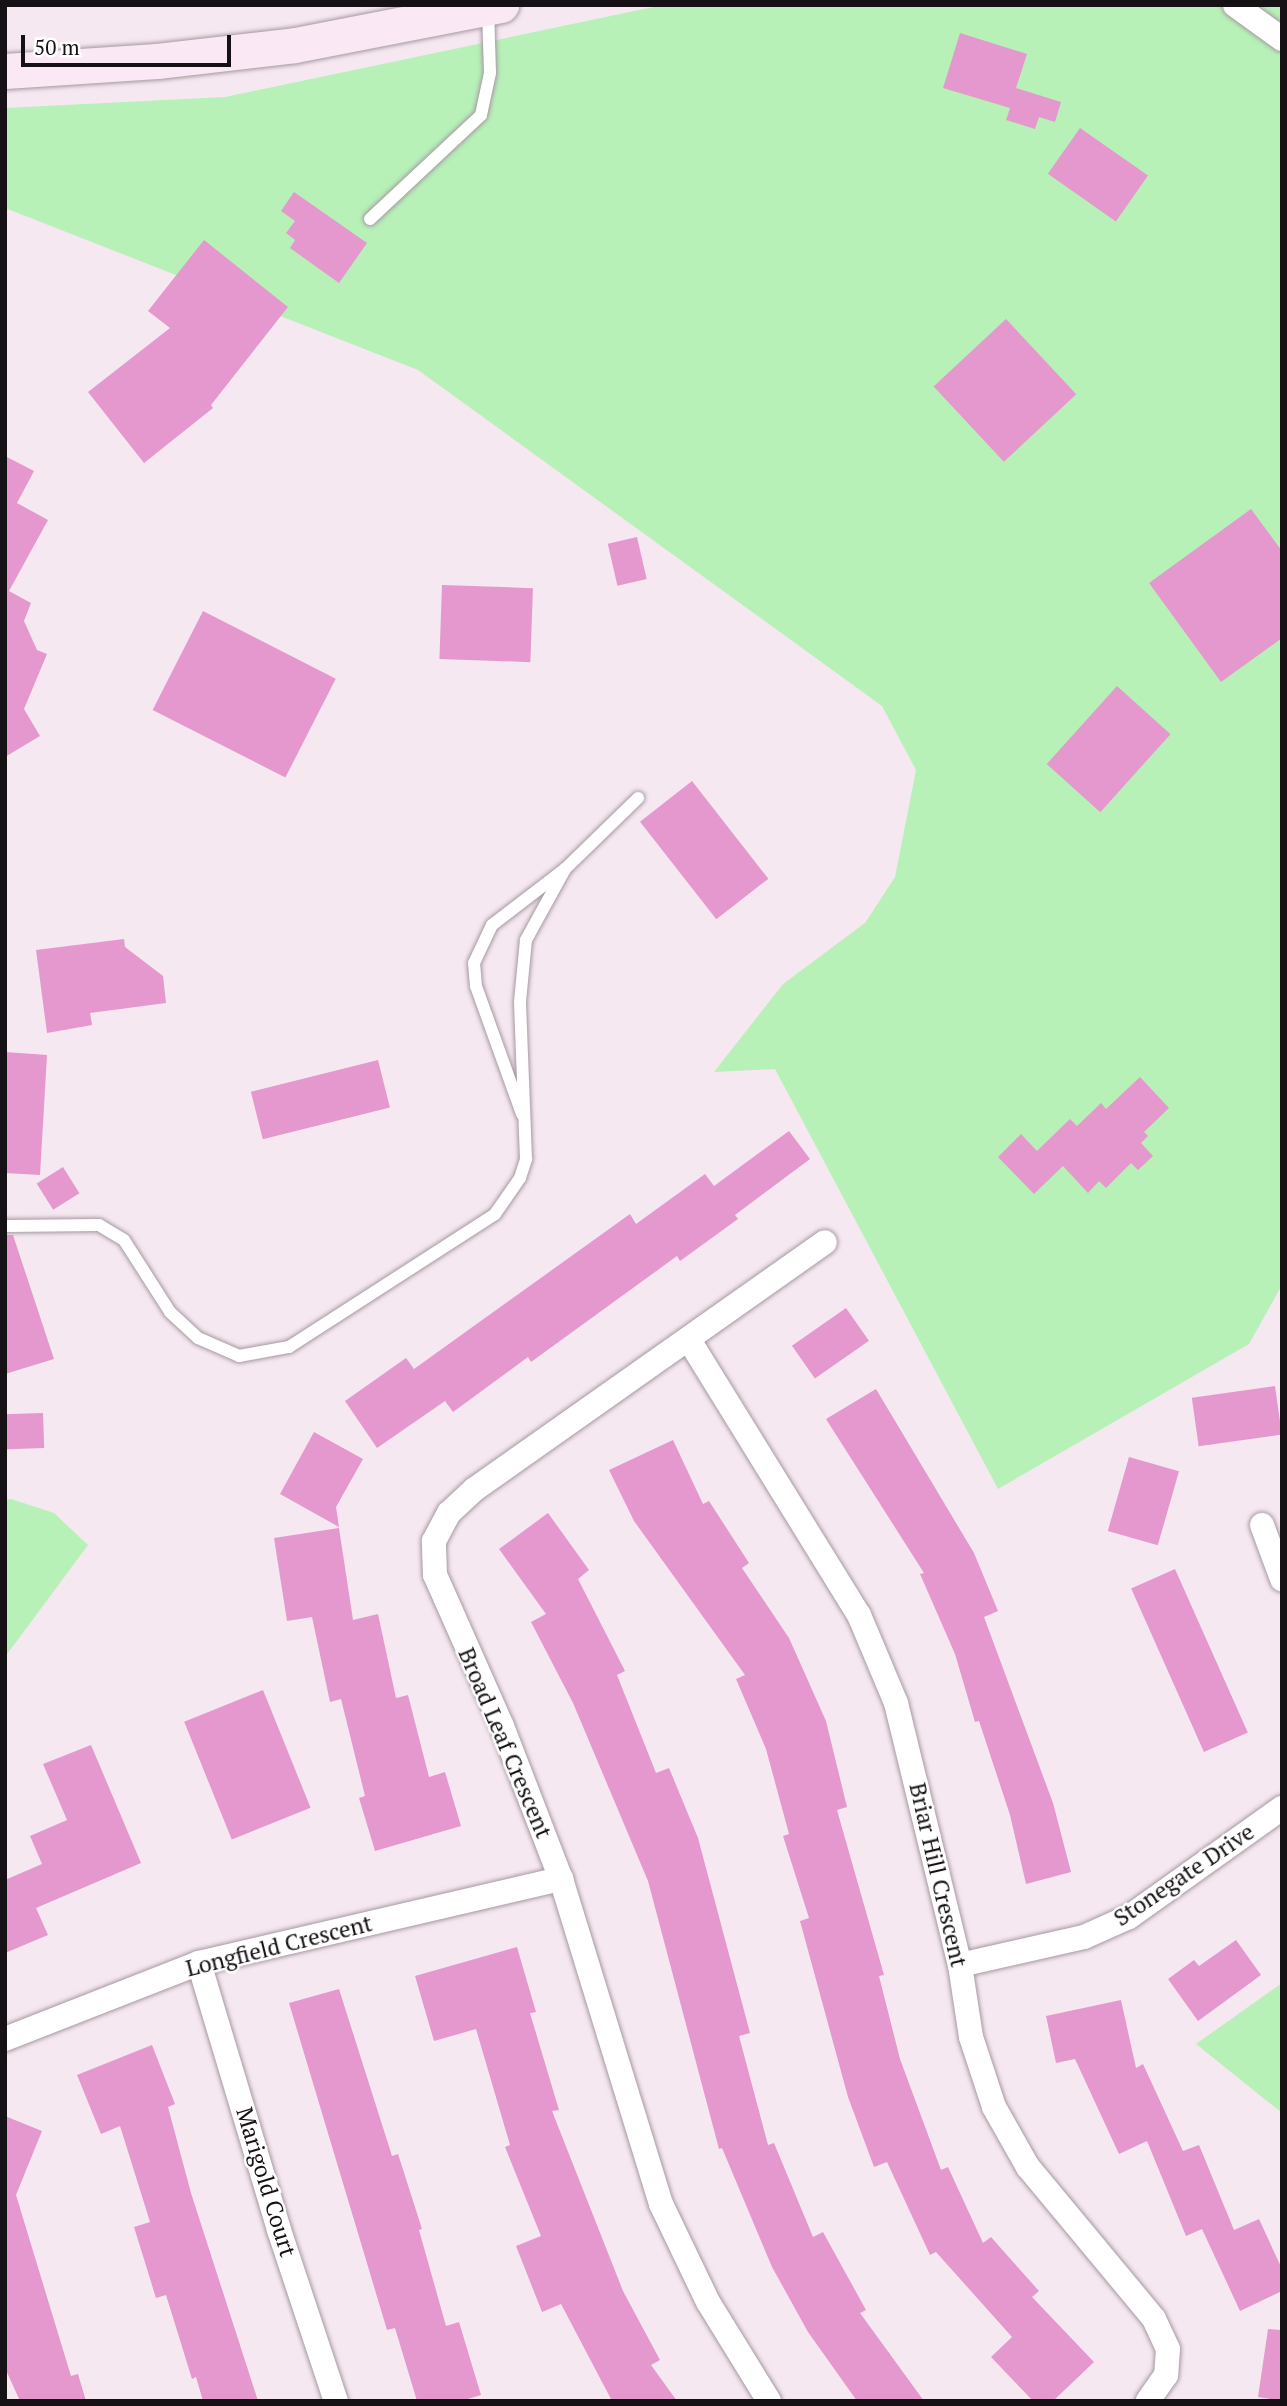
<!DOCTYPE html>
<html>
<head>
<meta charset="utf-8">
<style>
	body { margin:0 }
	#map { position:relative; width:1287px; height:2406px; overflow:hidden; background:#f6e8f1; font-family:"PT Serif",serif }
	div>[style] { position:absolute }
	.green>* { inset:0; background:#b7f1b8 }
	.building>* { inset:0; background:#e498cd; transform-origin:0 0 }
	.roads { filter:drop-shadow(0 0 2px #a699a1) drop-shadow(0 0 2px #a699a1) }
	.service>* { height:12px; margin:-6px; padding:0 6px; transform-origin:6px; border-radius:6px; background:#fff }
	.minor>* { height:24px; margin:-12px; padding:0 12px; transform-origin:12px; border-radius:12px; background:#fff }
	.secondary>* { height:35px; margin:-17.5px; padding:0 17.5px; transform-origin:17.5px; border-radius:17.5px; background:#fbe8f5 }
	span { translate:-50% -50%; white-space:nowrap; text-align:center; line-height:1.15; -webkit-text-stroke:5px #fff; paint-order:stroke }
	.street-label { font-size:23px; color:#151114 }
	.frame { position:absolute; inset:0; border:7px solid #151114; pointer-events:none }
	.scale { position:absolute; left:21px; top:35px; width:210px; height:32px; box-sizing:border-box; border:4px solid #151114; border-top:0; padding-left:9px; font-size:21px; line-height:24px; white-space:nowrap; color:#151114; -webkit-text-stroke:5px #fff; paint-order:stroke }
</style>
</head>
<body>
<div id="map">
	<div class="green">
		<div style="clip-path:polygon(663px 5px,1282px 5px,1282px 1285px,1249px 1344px,998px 1489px,775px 1069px,714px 1072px,783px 984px,865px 923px,895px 877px,916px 770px,882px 706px,418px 370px,5px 208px,5px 108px,225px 97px)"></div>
		<div style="clip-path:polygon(11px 1499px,54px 1513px,88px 1545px,5px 1657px,5px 1500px)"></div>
		<div style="clip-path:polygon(1282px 1983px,1282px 2113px,1196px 2044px)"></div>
	</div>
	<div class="building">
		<div style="clip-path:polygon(960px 33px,1027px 54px,1016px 88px,1061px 102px,1055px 122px,1039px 117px,1035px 129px,1006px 120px,1010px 108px,943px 88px)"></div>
		<div style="left:1080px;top:128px;width:83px;height:56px;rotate:35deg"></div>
		<div style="clip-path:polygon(294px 192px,367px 243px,339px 283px,290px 248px,295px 240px,286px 233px,295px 221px,281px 211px)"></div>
		<div style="clip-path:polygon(204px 240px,288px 307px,211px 405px,213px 408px,144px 463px,88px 392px,170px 328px,148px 311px)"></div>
		<div style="left:1006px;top:319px;width:103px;height:99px;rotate:47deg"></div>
		<div style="clip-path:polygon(5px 456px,34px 471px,17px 503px,48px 520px,9px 591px,31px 603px,24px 621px,37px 650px,47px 654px,24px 709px,40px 736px,5px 757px)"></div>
		<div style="clip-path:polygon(1251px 509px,1282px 551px,1282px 638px,1221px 682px,1149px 583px)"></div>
		<div style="left:637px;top:537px;width:43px;height:30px;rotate:77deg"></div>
		<div style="left:442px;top:585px;width:91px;height:74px;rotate:2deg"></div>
		<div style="left:203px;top:611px;width:149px;height:111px;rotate:27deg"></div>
		<div style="left:1117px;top:686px;width:72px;height:105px;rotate:42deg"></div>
		<div style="left:692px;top:781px;width:124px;height:66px;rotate:52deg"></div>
		<div style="clip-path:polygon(124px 939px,125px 947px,163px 976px,166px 1003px,90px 1013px,92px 1025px,47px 1033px,36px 950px)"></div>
		<div style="clip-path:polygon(5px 1052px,47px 1055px,40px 1175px,5px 1173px)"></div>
		<div style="left:378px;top:1060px;width:49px;height:131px;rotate:76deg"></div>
		<div style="clip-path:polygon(1140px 1077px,1169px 1108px,1144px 1132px,1148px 1136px,1141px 1143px,1153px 1156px,1138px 1170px,1131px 1163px,1106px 1188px,1099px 1181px,1088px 1193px,1063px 1166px,1034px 1194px,998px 1157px,1021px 1134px,1037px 1151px,1070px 1119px,1077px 1126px,1101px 1103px,1106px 1109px)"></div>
		<div style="clip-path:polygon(789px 1131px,810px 1159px,735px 1215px,738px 1219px,680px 1261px,677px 1256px,531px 1362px,528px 1357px,453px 1412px,445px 1401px,377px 1448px,345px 1401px,406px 1358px,414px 1369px,630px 1214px,636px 1224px,705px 1174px,714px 1186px)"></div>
		<div style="left:63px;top:1167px;width:31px;height:31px;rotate:58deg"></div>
		<div style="clip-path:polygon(5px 1235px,13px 1235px,54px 1359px,5px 1374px)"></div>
		<div style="left:846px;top:1308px;width:40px;height:66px;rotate:55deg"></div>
		<div style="left:1275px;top:1386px;width:49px;height:84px;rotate:82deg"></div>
		<div style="clip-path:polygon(876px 1389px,974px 1553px,998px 1611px,984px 1617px,1053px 1803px,1071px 1872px,1026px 1884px,1010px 1815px,979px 1721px,975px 1722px,955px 1654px,920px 1574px,924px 1573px,826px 1419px)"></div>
		<div style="left:43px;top:1413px;width:35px;height:38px;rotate:88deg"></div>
		<div style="clip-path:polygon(314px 1432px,363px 1459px,336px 1507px,339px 1527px,280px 1494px)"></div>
		<div style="clip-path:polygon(673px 1440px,703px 1504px,709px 1501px,749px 1563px,742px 1568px,789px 1638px,826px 1721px,847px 1807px,837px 1810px,884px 1975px,879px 1976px,900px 2059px,941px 2170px,948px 2167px,983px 2243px,991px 2237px,1039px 2291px,1032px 2297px,1094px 2362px,1053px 2401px,1033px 2401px,991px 2357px,1012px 2337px,936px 2252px,930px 2255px,887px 2162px,874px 2167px,848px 2097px,800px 1921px,809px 1918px,783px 1836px,789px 1834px,766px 1749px,736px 1679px,745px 1675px,634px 1521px,609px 1470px)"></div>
		<div style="left:1129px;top:1457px;width:52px;height:77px;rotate:16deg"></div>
		<div style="clip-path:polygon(548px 1513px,589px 1570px,578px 1579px,625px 1671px,617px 1675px,656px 1773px,669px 1768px,698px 1838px,750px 2033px,739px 2036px,768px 2145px,774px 2143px,813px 2237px,823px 2232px,866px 2310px,860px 2313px,924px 2401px,857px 2401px,808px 2332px,772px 2267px,722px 2148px,719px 2149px,648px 1881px,573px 1703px,531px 1622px,546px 1614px,499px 1549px)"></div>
		<div style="clip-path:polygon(339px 1528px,353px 1620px,378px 1614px,396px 1698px,408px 1695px,429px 1777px,445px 1772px,461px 1826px,375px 1851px,359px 1798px,365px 1796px,341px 1699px,330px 1702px,312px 1617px,287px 1621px,274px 1538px)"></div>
		<div style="left:1175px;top:1569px;width:179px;height:48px;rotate:66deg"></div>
		<div style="left:263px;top:1690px;width:127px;height:85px;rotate:68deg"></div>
		<div style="clip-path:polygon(91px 1745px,141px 1863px,36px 1908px,48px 1935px,5px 1953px,5px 1880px,42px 1864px,30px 1836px,67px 1820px,43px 1764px)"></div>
		<div style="clip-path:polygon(1236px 1940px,1261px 1975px,1198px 2021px,1168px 1979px,1194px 1960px,1199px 1966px)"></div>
		<div style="clip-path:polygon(517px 1947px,536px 2012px,530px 2013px,559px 2110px,552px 2111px,623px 2291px,660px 2360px,651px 2365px,677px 2401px,612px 2401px,561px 2304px,542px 2312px,516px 2246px,541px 2236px,505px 2147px,510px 2145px,476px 2029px,434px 2041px,415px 1976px)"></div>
		<div style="clip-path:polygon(339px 1989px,392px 2156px,398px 2154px,422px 2229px,419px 2230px,446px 2326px,459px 2322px,481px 2395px,461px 2401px,417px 2401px,395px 2328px,387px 2330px,289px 2003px)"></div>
		<div style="clip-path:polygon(1121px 2000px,1136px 2068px,1143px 2064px,1183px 2151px,1199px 2145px,1234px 2230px,1259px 2219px,1282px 2269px,1282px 2291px,1240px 2311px,1202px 2229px,1186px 2236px,1147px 2141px,1119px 2154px,1075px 2059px,1056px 2063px,1046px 2016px)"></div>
		<div style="clip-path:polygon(152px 2045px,175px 2104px,168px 2107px,191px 2193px,258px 2401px,203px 2401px,196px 2377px,192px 2379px,166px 2295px,156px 2298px,134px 2227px,150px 2222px,120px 2126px,101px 2134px,77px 2075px)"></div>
		<div style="clip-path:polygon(5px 2116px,42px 2131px,16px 2195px,71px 2376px,78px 2374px,86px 2401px,20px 2401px,5px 2368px)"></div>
		<div style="clip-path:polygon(1268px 2329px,1282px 2330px,1282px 2401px,1258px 2397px)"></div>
	</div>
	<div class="roads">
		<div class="service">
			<div style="left:370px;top:219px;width:152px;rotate:-43.1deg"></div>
			<div style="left:481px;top:115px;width:43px;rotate:-77.9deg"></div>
			<div style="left:490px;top:73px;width:65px;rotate:-91.8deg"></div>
			<div style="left:522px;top:1114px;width:136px;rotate:-109.8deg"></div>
			<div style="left:476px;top:986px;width:23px;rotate:-95deg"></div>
			<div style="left:474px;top:963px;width:42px;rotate:-64.7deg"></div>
			<div style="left:492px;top:925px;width:92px;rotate:-37.5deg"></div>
			<div style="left:565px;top:869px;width:102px;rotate:-44.2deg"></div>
			<div style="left:5px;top:1226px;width:94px;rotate:-0.6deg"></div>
			<div style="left:99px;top:1225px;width:29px;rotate:31deg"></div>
			<div style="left:124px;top:1240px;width:85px;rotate:57.4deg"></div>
			<div style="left:170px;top:1312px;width:38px;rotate:43deg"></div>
			<div style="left:198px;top:1338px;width:45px;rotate:23.7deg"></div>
			<div style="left:239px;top:1356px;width:51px;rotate:-10.2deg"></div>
			<div style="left:289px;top:1347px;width:245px;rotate:-32.8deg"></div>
			<div style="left:495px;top:1214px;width:44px;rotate:-55.2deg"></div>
			<div style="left:520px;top:1178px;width:20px;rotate:-72deg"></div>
			<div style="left:526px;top:1159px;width:157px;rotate:-92.2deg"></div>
			<div style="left:520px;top:1002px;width:62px;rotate:-84.5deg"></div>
			<div style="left:526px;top:940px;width:81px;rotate:-61.2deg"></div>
		</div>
		<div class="minor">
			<div style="left:1235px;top:5px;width:58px;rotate:35.9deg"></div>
			<div style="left:689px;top:1340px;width:323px;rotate:58.3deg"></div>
			<div style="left:859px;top:1615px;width:95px;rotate:67.2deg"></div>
			<div style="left:896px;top:1703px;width:270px;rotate:76.3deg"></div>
			<div style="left:960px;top:1965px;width:73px;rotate:81.3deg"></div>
			<div style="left:971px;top:2037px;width:74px;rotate:71.8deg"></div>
			<div style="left:994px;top:2107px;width:69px;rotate:60.5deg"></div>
			<div style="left:1028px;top:2167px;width:197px;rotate:50.3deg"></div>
			<div style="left:1154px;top:2319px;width:33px;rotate:65deg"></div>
			<div style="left:1168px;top:2349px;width:26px;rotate:94deg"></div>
			<div style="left:1166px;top:2375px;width:32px;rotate:125deg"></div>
			<div style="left:1262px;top:1525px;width:58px;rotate:69.7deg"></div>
			<div style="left:199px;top:1963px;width:279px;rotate:73.3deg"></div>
			<div style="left:279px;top:2230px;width:180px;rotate:71.6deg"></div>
			<div style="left:960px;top:1965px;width:127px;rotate:-12.7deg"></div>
			<div style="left:1084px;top:1937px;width:49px;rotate:-24deg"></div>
			<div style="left:1129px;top:1917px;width:188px;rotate:-35.5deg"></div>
			<div style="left:5px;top:2039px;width:208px;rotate:-21.4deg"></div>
			<div style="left:199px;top:1963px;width:372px;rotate:-13.1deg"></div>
			<div style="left:769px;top:2401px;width:116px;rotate:-121.6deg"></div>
			<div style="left:708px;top:2302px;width:109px;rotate:-115.6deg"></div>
			<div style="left:661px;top:2204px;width:340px;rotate:-107.1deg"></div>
			<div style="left:561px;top:1879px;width:164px;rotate:-111.1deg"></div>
			<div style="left:502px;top:1726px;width:165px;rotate:-113.9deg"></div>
			<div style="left:435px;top:1575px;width:34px;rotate:-92deg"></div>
			<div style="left:434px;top:1541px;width:32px;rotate:-62deg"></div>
			<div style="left:449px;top:1513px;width:35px;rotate:-43deg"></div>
			<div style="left:475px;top:1489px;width:428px;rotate:-35.2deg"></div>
		</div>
		<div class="secondary">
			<div style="left:5px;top:71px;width:152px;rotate:-3.8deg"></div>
			<div style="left:157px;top:61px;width:139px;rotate:-6.6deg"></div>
			<div style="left:295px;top:45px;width:210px;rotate:-11deg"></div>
		</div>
	</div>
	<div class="street-label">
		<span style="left:505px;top:1743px;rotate:67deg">Broad Leaf Crescent</span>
		<span style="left:938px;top:1875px;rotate:77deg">Briar Hill Crescent</span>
		<span style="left:1184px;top:1875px;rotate:-34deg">Stonegate Drive</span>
		<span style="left:279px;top:1946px;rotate:-14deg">Longfield Crescent</span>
		<span style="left:266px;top:2182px;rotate:73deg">Marigold Court</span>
	</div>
	<div class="frame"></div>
	<div class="scale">50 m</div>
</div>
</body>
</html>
